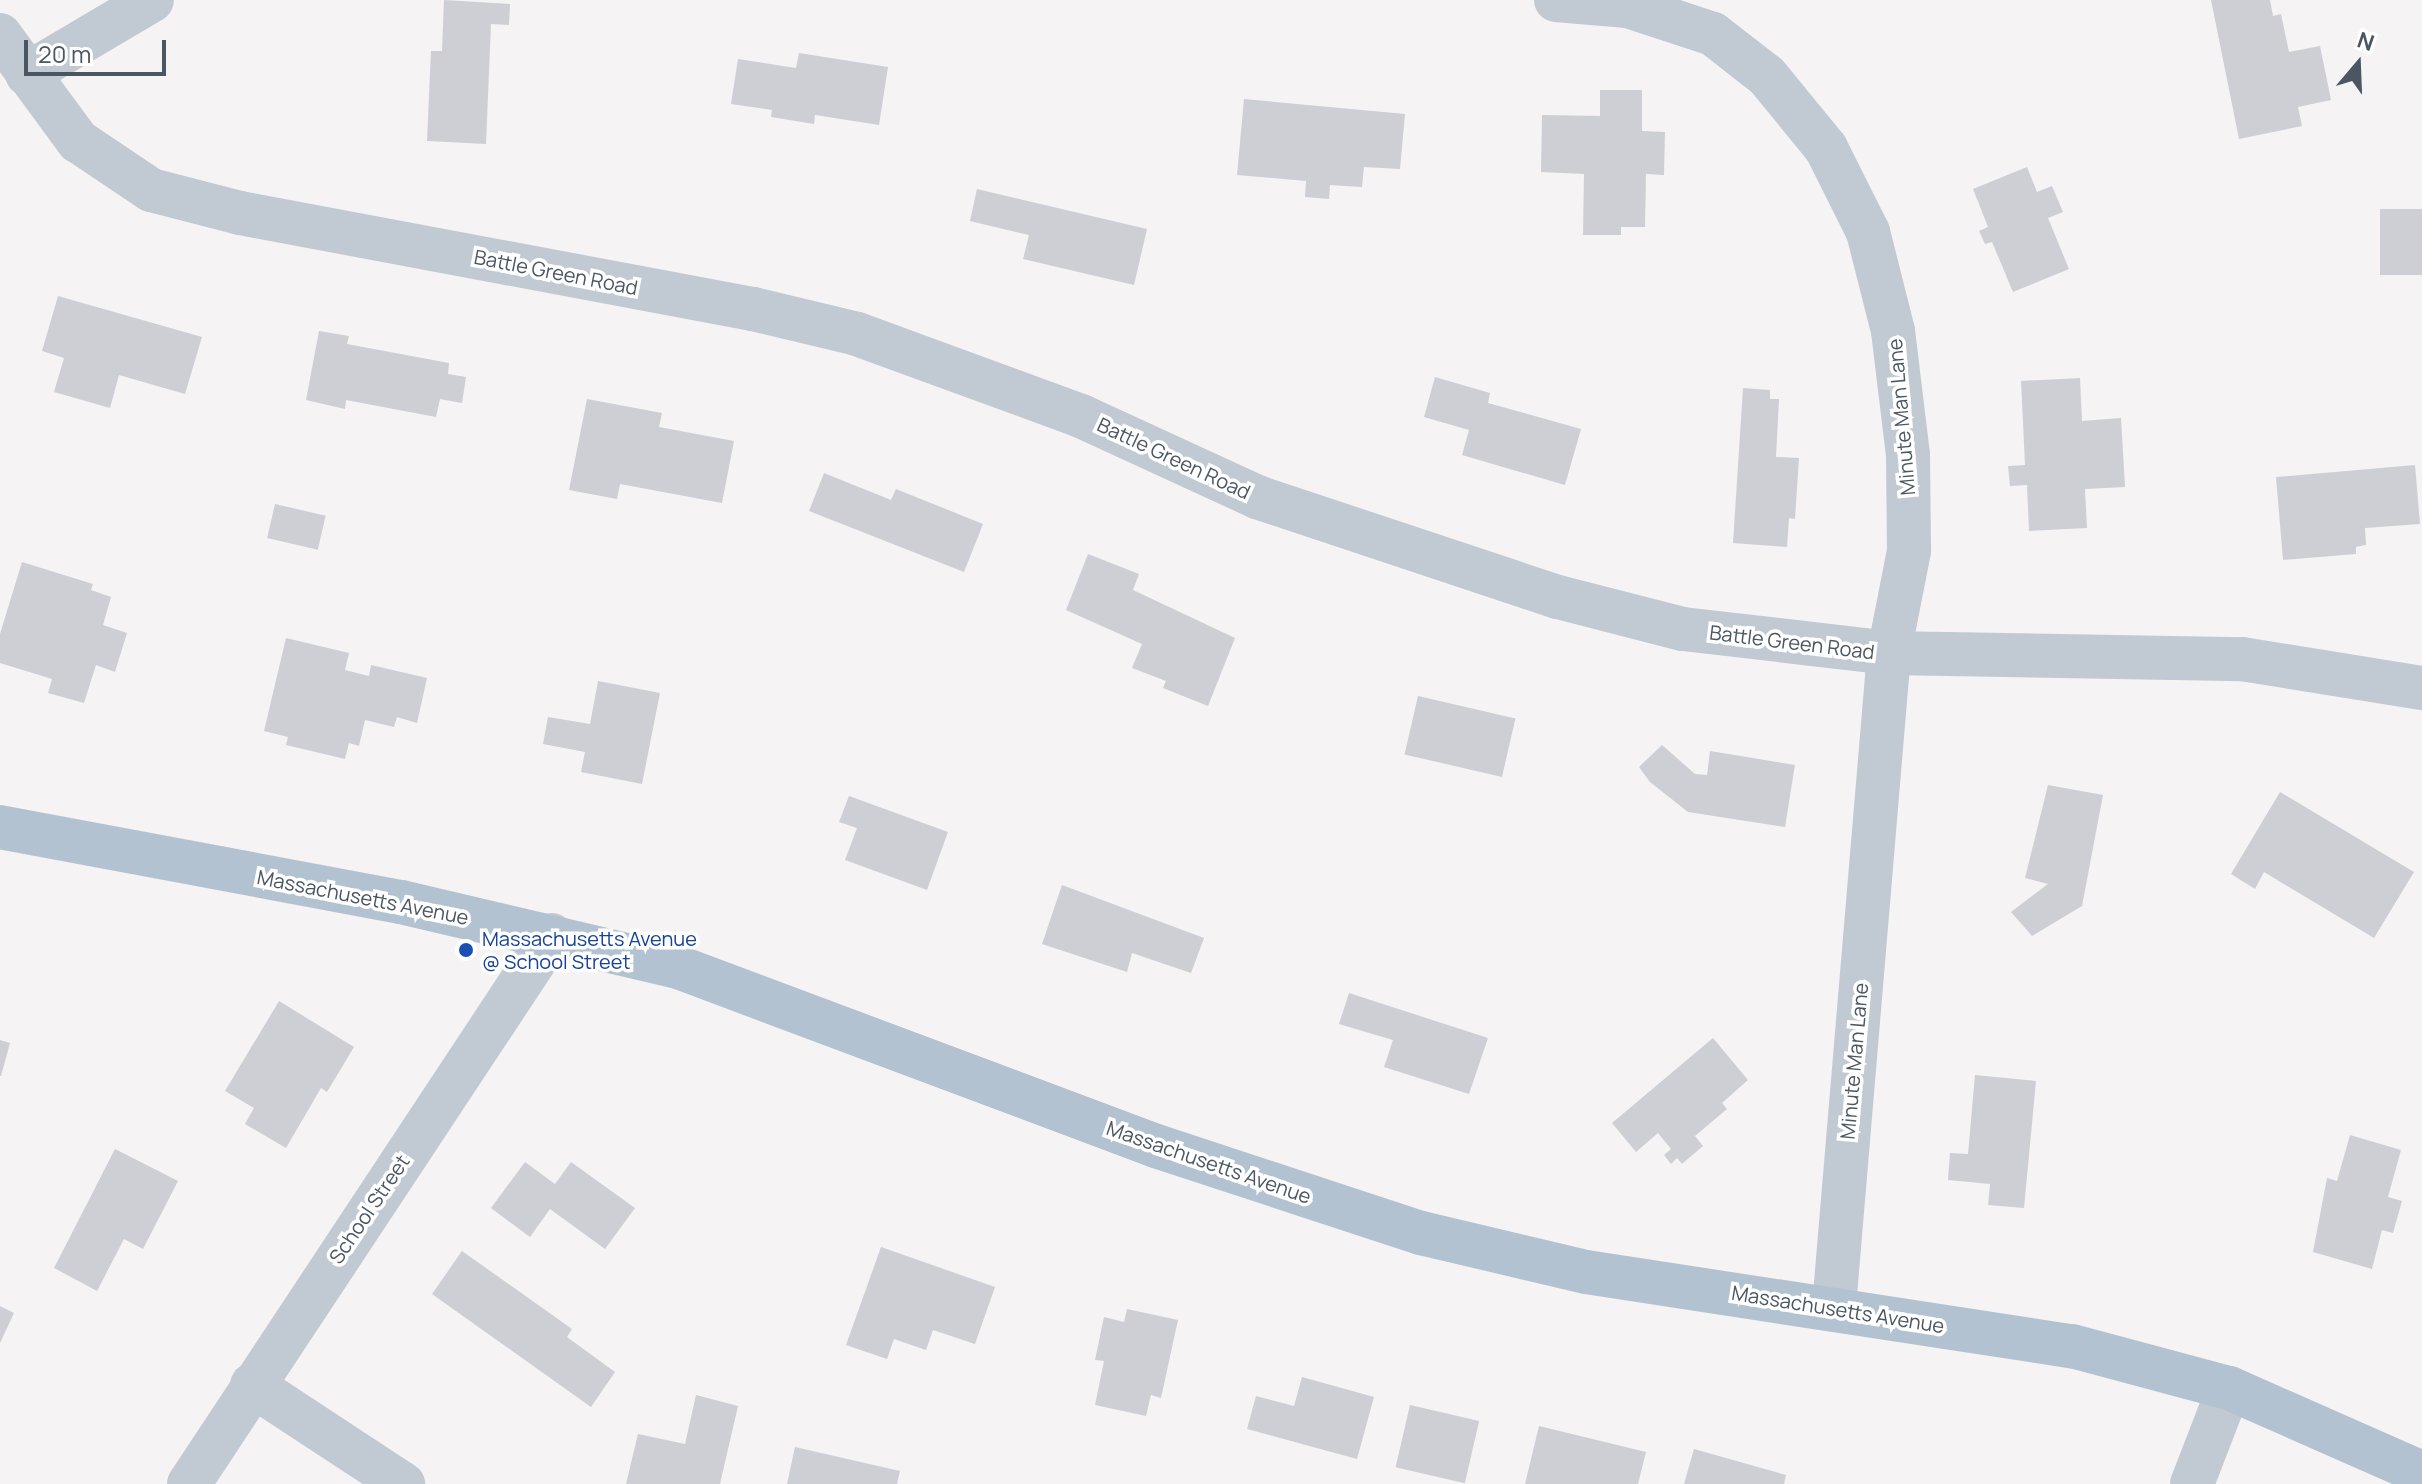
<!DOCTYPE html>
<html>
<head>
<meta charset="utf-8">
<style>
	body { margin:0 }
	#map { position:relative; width:2422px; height:1484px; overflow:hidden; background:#f5f3f3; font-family:Manrope,sans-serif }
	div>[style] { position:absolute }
	.building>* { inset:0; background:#cdcfd5; transform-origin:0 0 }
	.minor>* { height:44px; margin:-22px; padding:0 22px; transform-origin:22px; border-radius:22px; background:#c1cad2 }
	.major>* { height:44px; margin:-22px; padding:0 22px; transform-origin:22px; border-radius:22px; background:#b3c2d1 }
	.dots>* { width:22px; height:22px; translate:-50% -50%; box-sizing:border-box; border:4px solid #fff; border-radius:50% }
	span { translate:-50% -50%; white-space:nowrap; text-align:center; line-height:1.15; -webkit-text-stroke:7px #fff; paint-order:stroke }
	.street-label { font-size:20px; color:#4a5661 }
	.transit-label { font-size:20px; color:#164399 }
	.left { translate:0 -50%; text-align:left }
	.north { position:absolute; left:2318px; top:24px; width:80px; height:80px; -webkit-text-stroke:6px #fff; paint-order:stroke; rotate:19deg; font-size:22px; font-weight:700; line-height:32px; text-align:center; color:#4a5661 }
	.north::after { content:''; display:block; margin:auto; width:28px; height:36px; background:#4a5661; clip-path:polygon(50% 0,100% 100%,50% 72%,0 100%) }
	.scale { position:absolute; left:24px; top:40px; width:142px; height:36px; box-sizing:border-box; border:4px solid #4a5661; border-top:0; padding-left:10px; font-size:24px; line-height:28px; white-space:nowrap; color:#4a5661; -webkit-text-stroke:6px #fff; paint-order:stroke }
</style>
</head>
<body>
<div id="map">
	<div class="building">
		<div style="clip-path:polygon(444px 0,510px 4px,509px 25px,491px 24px,486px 144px,427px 141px,431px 51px,442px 51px)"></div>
		<div style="clip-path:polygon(2211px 0,2270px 0,2273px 16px,2281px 14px,2289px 52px,2320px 46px,2331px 100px,2298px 107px,2302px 126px,2239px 139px)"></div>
		<div style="clip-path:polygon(799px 53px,888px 67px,879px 125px,815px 115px,814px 124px,771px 117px,772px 110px,731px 104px,738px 59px,796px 68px)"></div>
		<div style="clip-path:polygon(1600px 90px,1642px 90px,1642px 131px,1665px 132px,1664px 175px,1646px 174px,1645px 227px,1621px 227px,1621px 235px,1583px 235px,1584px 174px,1541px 172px,1542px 115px,1600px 116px)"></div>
		<div style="clip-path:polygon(1244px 99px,1405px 114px,1400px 169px,1364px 167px,1362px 187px,1330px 185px,1329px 199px,1305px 197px,1306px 181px,1237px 175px)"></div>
		<div style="clip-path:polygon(2027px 167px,2037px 192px,2052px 186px,2063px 212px,2048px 218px,2069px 269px,2013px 292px,1992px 242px,1985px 244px,1979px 231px,1988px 227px,1973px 189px)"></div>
		<div style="clip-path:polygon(977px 189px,1147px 229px,1134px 285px,1023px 259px,1029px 235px,970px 221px)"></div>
		<div style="left:2422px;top:209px;width:66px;height:42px;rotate:90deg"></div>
		<div style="clip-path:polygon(58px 296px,202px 337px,185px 394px,119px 375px,110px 408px,54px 392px,64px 358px,42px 351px)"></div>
		<div style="clip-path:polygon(319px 331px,349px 336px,347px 344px,449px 363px,448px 374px,466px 377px,462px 403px,440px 399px,436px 417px,346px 400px,345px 409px,306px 400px)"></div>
		<div style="clip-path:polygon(1435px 377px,1490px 393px,1488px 403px,1581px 429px,1565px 485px,1462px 455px,1469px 430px,1424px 417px)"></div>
		<div style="clip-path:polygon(2080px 378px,2082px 421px,2121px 418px,2125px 487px,2085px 489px,2087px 528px,2029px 531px,2027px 485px,2010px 486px,2008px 466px,2025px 465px,2021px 381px)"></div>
		<div style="clip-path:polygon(1743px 388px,1770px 390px,1770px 399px,1779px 399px,1776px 457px,1799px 458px,1795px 519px,1789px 518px,1787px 547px,1733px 543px)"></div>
		<div style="clip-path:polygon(587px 399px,662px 413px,659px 427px,734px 441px,722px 503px,620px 484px,617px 499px,569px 490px)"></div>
		<div style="clip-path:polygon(2415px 465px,2420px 524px,2365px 528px,2366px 545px,2356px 547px,2356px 554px,2283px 560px,2276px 477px)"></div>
		<div style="clip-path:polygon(824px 473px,891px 500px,896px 489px,983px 524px,964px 572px,809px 511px)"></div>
		<div style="left:275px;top:504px;width:52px;height:35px;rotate:13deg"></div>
		<div style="clip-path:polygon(1088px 554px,1139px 574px,1133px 590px,1235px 638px,1208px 706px,1163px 688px,1166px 681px,1132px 668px,1142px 644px,1066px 610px)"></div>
		<div style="clip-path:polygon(22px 562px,93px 584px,91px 590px,111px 597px,103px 625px,127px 633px,115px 672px,96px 665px,84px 703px,48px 693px,52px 679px,0 663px,0 634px)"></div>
		<div style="clip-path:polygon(286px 638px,349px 653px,345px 670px,369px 676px,371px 665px,427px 678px,417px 723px,397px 717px,394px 727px,365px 720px,359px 746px,349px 743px,345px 759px,286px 745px,288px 737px,264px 731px)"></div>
		<div style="clip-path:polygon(598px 681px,660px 693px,642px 784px,581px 772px,585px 752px,543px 744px,548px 717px,590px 724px)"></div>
		<div style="left:1418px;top:696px;width:100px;height:60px;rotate:13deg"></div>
		<div style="clip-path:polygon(1662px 745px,1695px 774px,1707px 775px,1710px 751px,1795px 765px,1785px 827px,1688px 812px,1650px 782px,1639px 767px)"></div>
		<div style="clip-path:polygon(2048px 785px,2103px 795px,2082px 906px,2032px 936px,2011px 912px,2048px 884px,2025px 878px)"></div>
		<div style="clip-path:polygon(2280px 792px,2414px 872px,2374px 938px,2264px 872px,2255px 889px,2231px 874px)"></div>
		<div style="clip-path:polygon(849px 796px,948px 832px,927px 890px,845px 860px,857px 828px,839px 822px)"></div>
		<div style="clip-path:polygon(1062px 885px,1204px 938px,1191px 973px,1132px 953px,1127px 972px,1042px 944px)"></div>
		<div style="clip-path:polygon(1349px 993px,1488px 1038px,1469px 1094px,1384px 1067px,1393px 1040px,1339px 1024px)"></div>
		<div style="clip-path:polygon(279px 1001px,354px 1047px,327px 1092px,321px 1088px,286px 1148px,245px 1124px,254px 1108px,225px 1091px)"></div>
		<div style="clip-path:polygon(1713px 1038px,1748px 1080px,1722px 1103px,1727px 1109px,1695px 1136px,1703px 1146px,1682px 1164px,1677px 1158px,1671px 1164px,1664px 1155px,1671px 1149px,1658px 1133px,1636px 1152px,1612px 1123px)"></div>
		<div style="clip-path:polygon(0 1040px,10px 1043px,1px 1076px,0 1076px)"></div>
		<div style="clip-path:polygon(1975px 1075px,2036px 1081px,2024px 1208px,1988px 1205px,1990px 1184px,1948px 1180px,1950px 1153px,1968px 1154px)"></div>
		<div style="clip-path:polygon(2350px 1135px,2401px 1150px,2388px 1197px,2402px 1201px,2393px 1233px,2382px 1230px,2372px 1269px,2313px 1252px,2327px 1178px,2337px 1181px)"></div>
		<div style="clip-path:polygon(115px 1149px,178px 1181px,143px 1249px,124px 1239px,97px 1291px,54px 1268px)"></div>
		<div style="clip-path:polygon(525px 1162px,555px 1184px,571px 1162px,635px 1208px,605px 1249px,550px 1209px,530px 1237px,491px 1208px)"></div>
		<div style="clip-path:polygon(881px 1247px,995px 1287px,975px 1344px,933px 1330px,926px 1350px,894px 1339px,887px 1359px,846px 1345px)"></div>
		<div style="clip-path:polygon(462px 1251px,572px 1329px,567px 1337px,615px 1372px,591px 1407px,432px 1294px)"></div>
		<div style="clip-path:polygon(0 1306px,14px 1313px,0 1343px)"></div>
		<div style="clip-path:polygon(1127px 1309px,1178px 1320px,1161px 1398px,1151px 1395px,1146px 1416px,1095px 1405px,1104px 1361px,1095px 1360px,1104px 1317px,1124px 1322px)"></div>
		<div style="clip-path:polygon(1302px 1377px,1374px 1397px,1357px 1459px,1247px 1429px,1256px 1396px,1294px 1406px)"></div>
		<div style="clip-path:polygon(696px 1395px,738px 1406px,720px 1484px,626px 1484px,638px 1434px,685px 1444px)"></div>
		<div style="left:1410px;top:1405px;width:71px;height:64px;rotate:13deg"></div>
		<div style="clip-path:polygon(1539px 1426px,1646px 1452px,1638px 1484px,1525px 1484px)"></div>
		<div style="clip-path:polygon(795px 1447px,900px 1471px,897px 1484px,787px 1484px)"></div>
		<div style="clip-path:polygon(1694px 1449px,1786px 1475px,1784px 1484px,1684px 1484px)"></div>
	</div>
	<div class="minor">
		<div style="left:1556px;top:0;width:72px;rotate:4.8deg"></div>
		<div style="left:1628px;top:6px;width:89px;rotate:18.2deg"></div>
		<div style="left:1713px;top:34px;width:68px;rotate:37.9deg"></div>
		<div style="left:1767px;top:76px;width:93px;rotate:50.7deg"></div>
		<div style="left:1826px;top:148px;width:94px;rotate:63.4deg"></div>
		<div style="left:1868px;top:232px;width:102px;rotate:75.8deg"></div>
		<div style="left:1893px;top:331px;width:125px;rotate:83.1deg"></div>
		<div style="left:1908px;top:455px;width:96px;rotate:89.4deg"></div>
		<div style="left:1909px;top:551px;width:104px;rotate:101.1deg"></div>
		<div style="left:1889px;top:653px;width:656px;rotate:94.81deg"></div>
		<div style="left:0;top:35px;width:132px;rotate:53.7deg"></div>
		<div style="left:78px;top:141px;width:88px;rotate:33.9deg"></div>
		<div style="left:151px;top:190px;width:92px;rotate:14.5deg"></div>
		<div style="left:240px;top:213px;width:522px;rotate:10.6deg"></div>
		<div style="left:753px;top:309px;width:107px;rotate:13.5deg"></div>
		<div style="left:857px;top:334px;width:239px;rotate:20.1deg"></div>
		<div style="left:1081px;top:416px;width:194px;rotate:24.7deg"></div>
		<div style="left:1257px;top:497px;width:317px;rotate:18.4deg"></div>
		<div style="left:1558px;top:597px;width:129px;rotate:14.4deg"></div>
		<div style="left:1683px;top:629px;width:207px;rotate:6.6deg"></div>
		<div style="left:1889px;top:653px;width:353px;rotate:1deg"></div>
		<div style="left:2242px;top:659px;width:182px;rotate:9.2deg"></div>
		<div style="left:27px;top:74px;width:145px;rotate:-30.6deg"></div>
		<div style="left:252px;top:1385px;width:181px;rotate:33.3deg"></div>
		<div style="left:189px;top:1484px;width:658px;rotate:-56.53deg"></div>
		<div style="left:2192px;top:1484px;width:103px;rotate:-68.9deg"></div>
	</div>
	<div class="major">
		<div style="left:0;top:827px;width:408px;rotate:10.6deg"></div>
		<div style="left:401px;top:902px;width:285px;rotate:13.2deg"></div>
		<div style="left:678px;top:967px;width:510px;rotate:20.53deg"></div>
		<div style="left:1156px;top:1146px;width:279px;rotate:18.2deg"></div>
		<div style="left:1421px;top:1233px;width:170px;rotate:13.3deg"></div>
		<div style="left:1586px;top:1272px;width:492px;rotate:8.7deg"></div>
		<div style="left:2072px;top:1346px;width:163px;rotate:15deg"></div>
		<div style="left:2229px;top:1388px;width:211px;rotate:23.8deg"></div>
	</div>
	<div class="dots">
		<div style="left:466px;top:950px;background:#1a4fb4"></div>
	</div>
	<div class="street-label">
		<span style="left:556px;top:272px;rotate:11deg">Battle Green Road</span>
		<span style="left:1901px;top:417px;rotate:-95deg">Minute Man Lane</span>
		<span style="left:1174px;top:458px;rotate:25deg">Battle Green Road</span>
		<span style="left:1792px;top:642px;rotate:7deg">Battle Green Road</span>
		<span style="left:363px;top:897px;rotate:11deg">Massachusetts Avenue</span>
		<span style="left:1854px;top:1061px;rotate:-85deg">Minute Man Lane</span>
		<span style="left:1209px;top:1162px;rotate:19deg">Massachusetts Avenue</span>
		<span style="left:369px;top:1209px;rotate:-56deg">School Street</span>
		<span style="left:1838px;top:1309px;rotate:9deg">Massachusetts Avenue</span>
	</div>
	<div class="transit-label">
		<span class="left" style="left:482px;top:950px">Massachusetts Avenue<br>@ School Street</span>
	</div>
	<div class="north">N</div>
	<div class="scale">20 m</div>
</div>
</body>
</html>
